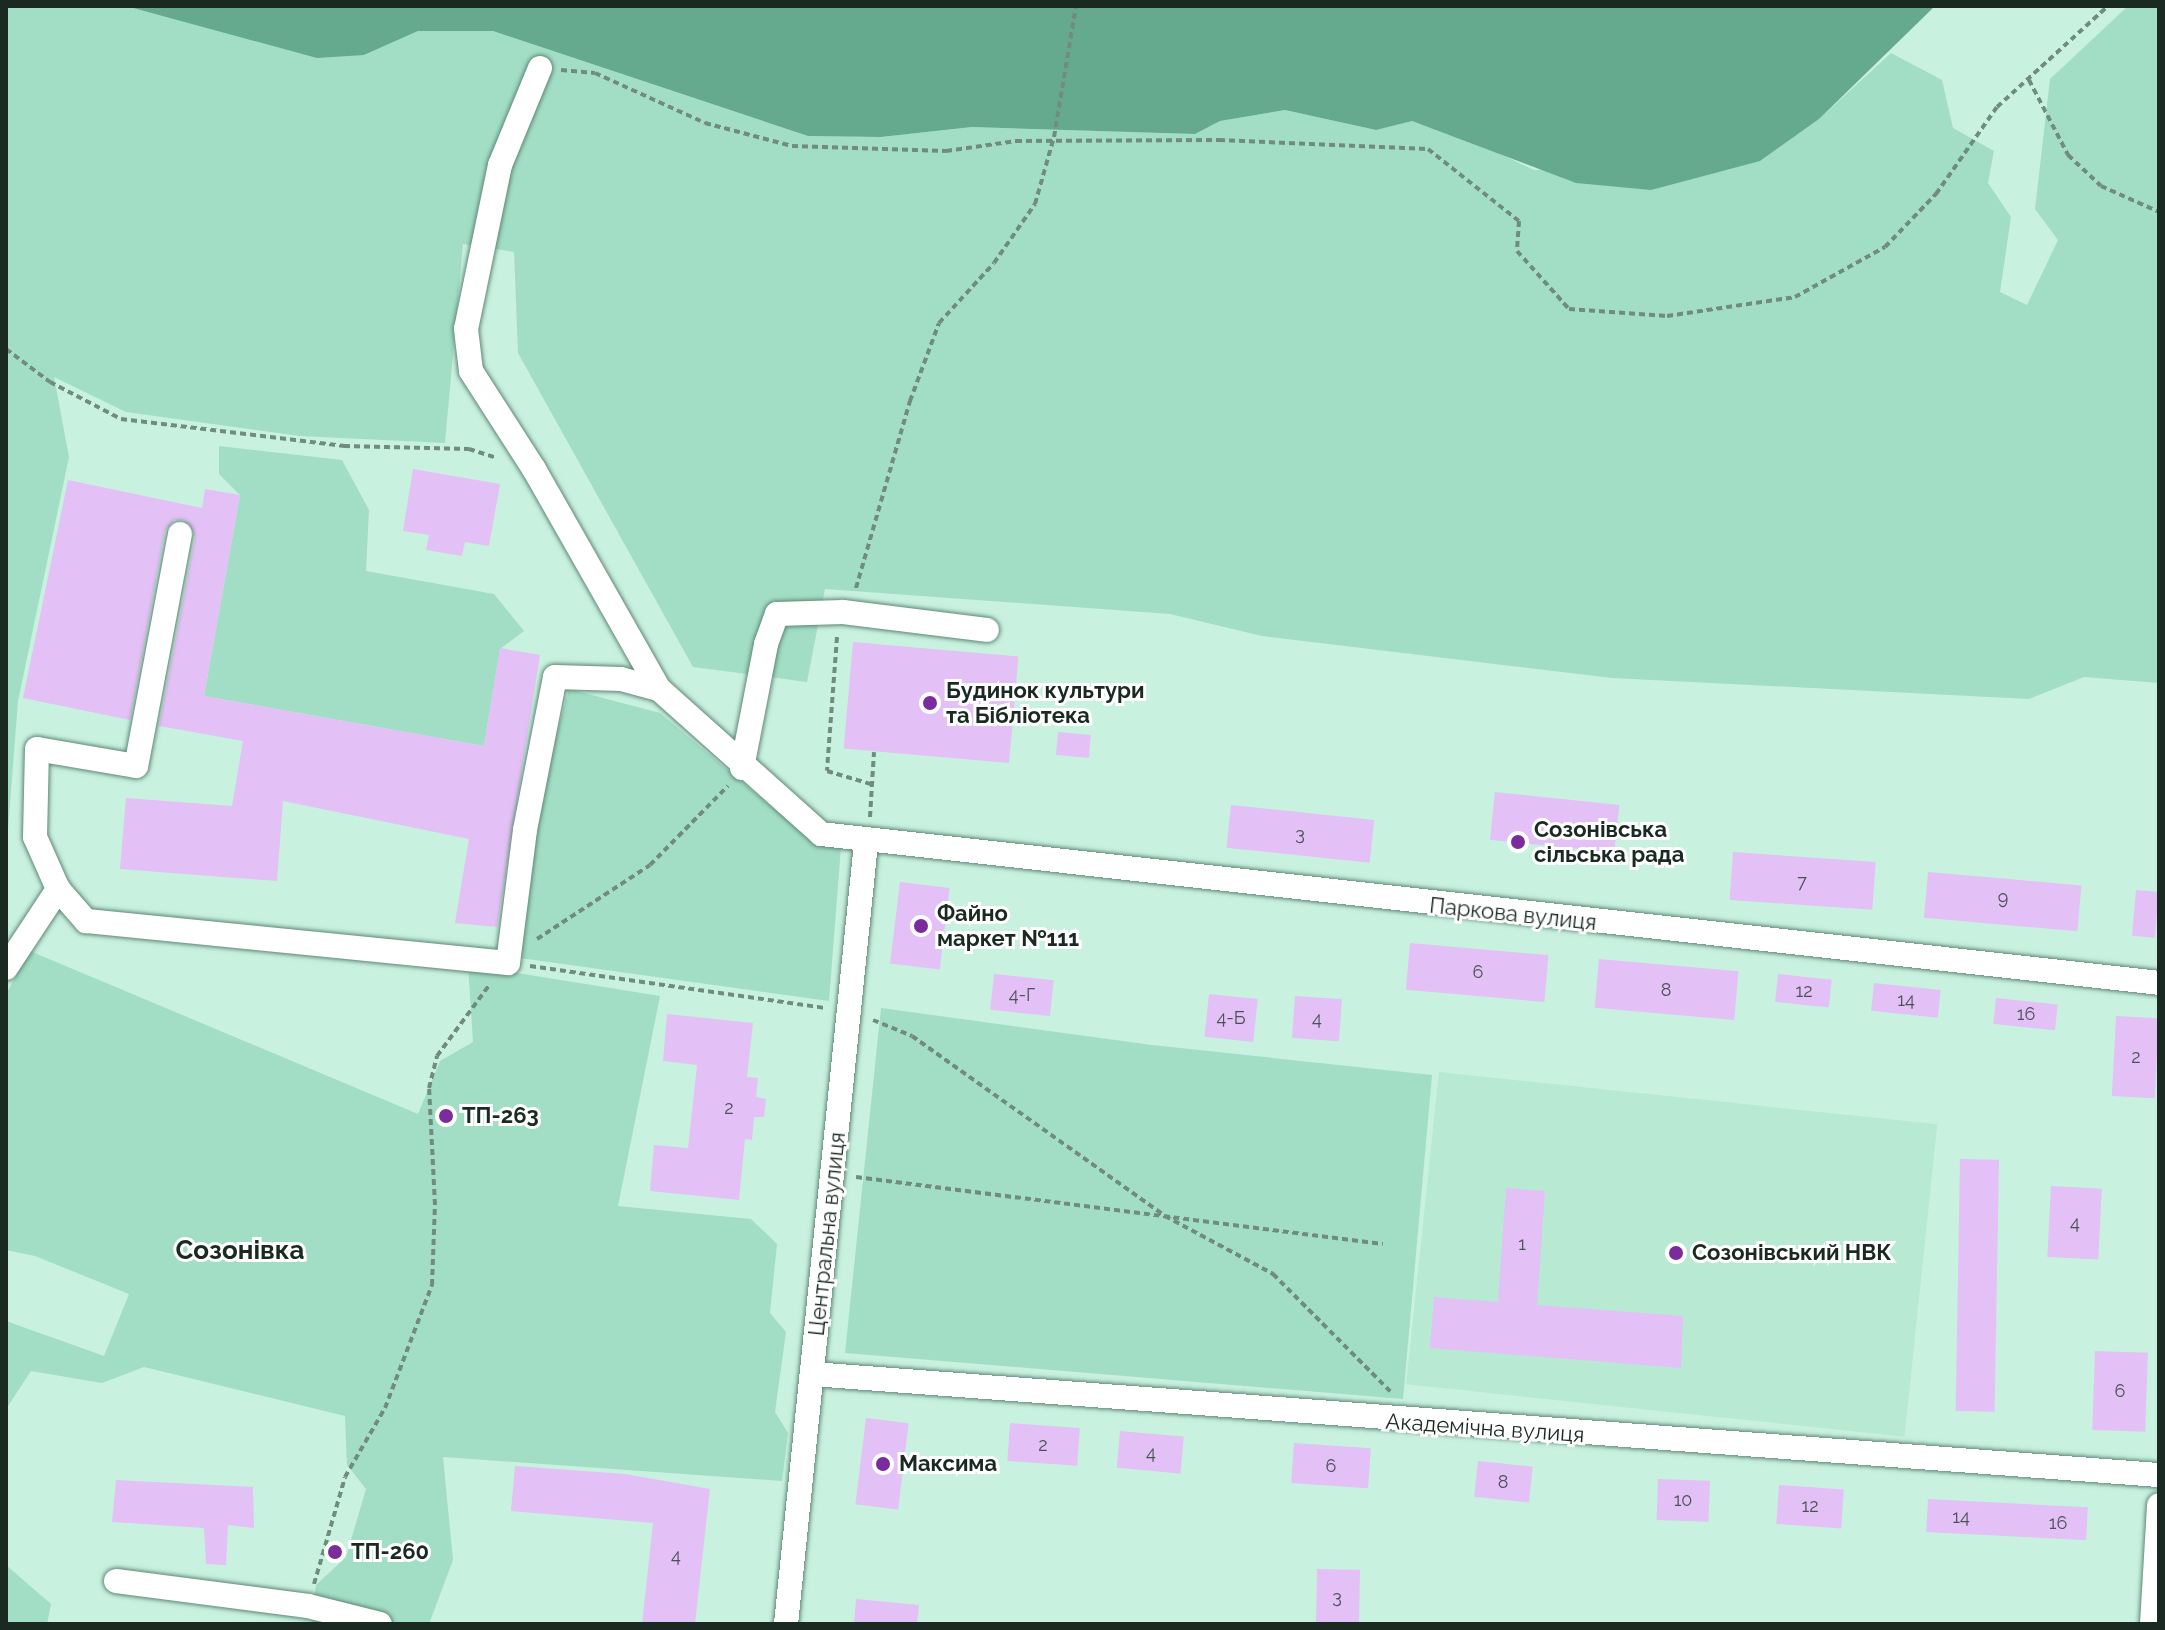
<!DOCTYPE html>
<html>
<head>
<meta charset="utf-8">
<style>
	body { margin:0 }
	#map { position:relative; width:2165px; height:1630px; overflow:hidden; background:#c8f1df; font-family:Raleway,sans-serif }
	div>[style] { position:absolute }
	.built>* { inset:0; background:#b7e9d3; transform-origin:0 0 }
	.green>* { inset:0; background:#a2dec5 }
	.water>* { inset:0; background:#65aa8f }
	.building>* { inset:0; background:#e3c1f6; transform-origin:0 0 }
	.path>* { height:4px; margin-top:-2px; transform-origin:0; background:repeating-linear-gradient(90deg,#708c80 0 6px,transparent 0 10px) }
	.roads { filter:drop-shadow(0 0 2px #608776) drop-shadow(0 0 2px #608776) }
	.minor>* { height:24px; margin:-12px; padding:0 12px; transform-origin:12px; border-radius:12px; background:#fff }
	.dots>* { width:22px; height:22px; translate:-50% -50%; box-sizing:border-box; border:4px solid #fff; border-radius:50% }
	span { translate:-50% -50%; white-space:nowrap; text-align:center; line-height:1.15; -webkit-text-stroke:6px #fff; paint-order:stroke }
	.number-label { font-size:18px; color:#4c5058 }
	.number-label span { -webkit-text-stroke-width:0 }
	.poi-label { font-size:22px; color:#1a2a23; font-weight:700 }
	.left { translate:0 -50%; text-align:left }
	.street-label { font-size:22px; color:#1a2a23 }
	.quarter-label { font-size:26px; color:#1a2a23; font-weight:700 }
	.frame { position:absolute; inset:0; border:8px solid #1a2a23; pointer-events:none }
</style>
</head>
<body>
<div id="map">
	<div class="built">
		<div style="left:1439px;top:1072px;width:501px;height:314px;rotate:6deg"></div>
	</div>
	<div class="green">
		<div style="clip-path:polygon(6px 6px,126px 6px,364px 55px,418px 31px,493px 31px,808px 136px,881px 137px,972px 127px,1195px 134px,1220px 121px,1285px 110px,1376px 130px,1411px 121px,1480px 144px,1534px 170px,1760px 161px,1819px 119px,1891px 53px,1942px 80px,1953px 128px,1994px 151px,1988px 183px,2011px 217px,2000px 292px,2027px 305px,2058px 240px,2035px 209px,2050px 79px,2128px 6px,2159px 6px,2159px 683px,2084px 677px,2029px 699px,1612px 678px,1262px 636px,1170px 614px,825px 589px,807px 682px,693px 667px,518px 353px,514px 252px,463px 244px,445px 443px,300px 436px,126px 412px,54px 377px,69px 457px,18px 701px,6px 855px)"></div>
		<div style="clip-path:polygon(219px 446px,342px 460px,369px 510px,366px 571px,494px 594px,524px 631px,500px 649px,484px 746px,204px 696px,240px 495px,219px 474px)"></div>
		<div style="clip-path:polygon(569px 689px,660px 713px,812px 841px,841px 847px,829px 1001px,520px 958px,534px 818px)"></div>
		<div style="clip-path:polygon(30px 951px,418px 1114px,440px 1061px,473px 1042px,468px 965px,660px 996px,618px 1206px,751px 1219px,777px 1244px,770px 1313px,786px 1332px,775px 1412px,788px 1433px,782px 1481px,443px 1457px,453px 1560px,429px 1624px,311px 1624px,316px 1585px,346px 1557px,366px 1489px,347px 1465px,345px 1416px,144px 1367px,102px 1383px,31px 1371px,6px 1409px,6px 1321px,104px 1356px,129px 1294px,35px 1256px,6px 1250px,6px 994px)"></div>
		<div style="clip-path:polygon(881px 1008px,1152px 1045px,1432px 1075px,1403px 1399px,845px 1353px)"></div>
		<div style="clip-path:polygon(6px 1565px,51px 1604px,47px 1624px,6px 1624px)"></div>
	</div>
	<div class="water">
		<div style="clip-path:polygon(126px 6px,1935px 6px,1819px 119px,1760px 161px,1651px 190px,1576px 183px,1412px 121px,1376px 130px,1285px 110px,1220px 121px,1195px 134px,972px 127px,881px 137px,808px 136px,493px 31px,418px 31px,364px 55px,317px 58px)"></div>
	</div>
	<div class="building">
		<div style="clip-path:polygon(413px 469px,500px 484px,489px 546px,465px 542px,462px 556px,426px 550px,429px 535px,403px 531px)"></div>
		<div style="clip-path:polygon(68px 480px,202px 508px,205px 489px,240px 495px,204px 696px,484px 746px,500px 648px,540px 655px,497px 927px,455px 923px,469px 839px,283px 801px,277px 881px,120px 869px,126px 798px,232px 806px,243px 741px,159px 726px,195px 537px,184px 520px,174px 520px,165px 531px,130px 720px,23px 698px)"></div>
		<div style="left:853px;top:642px;width:166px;height:107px;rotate:5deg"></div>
		<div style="left:1058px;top:732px;width:33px;height:23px;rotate:5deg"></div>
		<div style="left:1495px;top:792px;width:125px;height:48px;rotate:6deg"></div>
		<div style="left:1231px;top:805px;width:144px;height:43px;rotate:6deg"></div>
		<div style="left:1733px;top:852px;width:143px;height:48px;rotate:4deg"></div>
		<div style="left:1928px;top:872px;width:154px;height:46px;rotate:5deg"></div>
		<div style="left:900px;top:882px;width:50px;height:82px;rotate:7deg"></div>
		<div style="left:2136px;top:890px;width:23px;height:46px;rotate:5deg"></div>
		<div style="left:1410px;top:943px;width:139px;height:47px;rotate:5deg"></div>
		<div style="left:1599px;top:959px;width:140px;height:49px;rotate:5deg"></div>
		<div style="left:994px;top:974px;width:60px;height:36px;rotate:6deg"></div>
		<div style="left:1778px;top:974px;width:54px;height:28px;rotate:6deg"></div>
		<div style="left:1874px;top:983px;width:67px;height:28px;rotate:6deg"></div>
		<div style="left:1209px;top:994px;width:49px;height:43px;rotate:6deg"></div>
		<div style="left:1295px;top:996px;width:47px;height:42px;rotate:4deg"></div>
		<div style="left:1996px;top:998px;width:62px;height:26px;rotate:6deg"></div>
		<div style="clip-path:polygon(667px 1014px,753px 1023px,747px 1077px,758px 1078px,756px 1097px,766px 1099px,764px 1117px,754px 1117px,752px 1140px,745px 1139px,739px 1200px,650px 1191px,654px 1145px,688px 1148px,697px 1065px,663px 1061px)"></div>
		<div style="left:2116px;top:1016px;width:43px;height:80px;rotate:3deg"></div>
		<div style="left:1960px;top:1159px;width:39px;height:252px;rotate:1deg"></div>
		<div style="left:2051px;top:1186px;width:51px;height:71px;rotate:3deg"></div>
		<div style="clip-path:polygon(1506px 1188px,1545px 1191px,1537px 1305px,1683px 1316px,1681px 1368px,1430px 1348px,1434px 1297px,1498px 1302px)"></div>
		<div style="left:2095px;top:1351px;width:53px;height:79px;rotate:2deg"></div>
		<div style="left:866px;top:1418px;width:43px;height:87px;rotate:7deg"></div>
		<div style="left:1010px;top:1423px;width:70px;height:38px;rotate:4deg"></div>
		<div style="left:1120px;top:1431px;width:64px;height:37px;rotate:5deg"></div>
		<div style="left:1294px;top:1443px;width:77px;height:40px;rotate:4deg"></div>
		<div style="left:1478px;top:1461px;width:55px;height:36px;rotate:6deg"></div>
		<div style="clip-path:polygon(515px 1466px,625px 1474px,710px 1489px,695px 1624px,642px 1624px,653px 1523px,511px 1511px)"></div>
		<div style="left:1658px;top:1479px;width:52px;height:41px;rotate:2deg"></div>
		<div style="clip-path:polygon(116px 1480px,253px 1487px,254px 1528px,228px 1525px,226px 1565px,206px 1564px,204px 1528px,112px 1522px)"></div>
		<div style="left:1779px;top:1485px;width:65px;height:39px;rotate:4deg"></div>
		<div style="left:1928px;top:1499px;width:160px;height:33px;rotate:3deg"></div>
		<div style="left:1317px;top:1569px;width:43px;height:55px;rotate:1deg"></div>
		<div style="clip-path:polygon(856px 1599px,919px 1605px,917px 1624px,854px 1624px)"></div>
	</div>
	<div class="path">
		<div style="left:561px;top:70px;width:34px;rotate:5deg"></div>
		<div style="left:595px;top:73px;width:121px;rotate:24.4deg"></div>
		<div style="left:705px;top:123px;width:90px;rotate:14.8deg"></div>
		<div style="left:792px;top:146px;width:154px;rotate:1.9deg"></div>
		<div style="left:946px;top:151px;width:71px;rotate:-8.1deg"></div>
		<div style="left:1016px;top:141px;width:203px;rotate:-0.3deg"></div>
		<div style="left:1219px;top:140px;width:209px;rotate:2.5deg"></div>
		<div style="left:1428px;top:149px;width:116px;rotate:38.4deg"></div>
		<div style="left:1519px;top:221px;width:30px;rotate:94deg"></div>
		<div style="left:1517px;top:251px;width:78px;rotate:48.1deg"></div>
		<div style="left:1569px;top:309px;width:98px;rotate:4.1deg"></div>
		<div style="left:1667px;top:316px;width:129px;rotate:-8.4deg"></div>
		<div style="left:1795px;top:297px;width:103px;rotate:-29.1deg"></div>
		<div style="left:1885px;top:247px;width:74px;rotate:-46.1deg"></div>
		<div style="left:1936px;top:194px;width:106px;rotate:-55deg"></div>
		<div style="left:1997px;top:107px;width:150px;rotate:-42.3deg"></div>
		<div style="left:2029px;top:80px;width:85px;rotate:62.5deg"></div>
		<div style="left:2068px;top:155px;width:45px;rotate:43.2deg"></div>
		<div style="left:2101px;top:186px;width:64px;rotate:24.1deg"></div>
		<div style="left:6px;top:349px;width:55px;rotate:36.9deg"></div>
		<div style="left:50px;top:382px;width:80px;rotate:27.5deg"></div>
		<div style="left:121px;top:419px;width:225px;rotate:6.9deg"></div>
		<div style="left:344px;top:446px;width:125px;rotate:1.4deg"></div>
		<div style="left:469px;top:449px;width:29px;rotate:18deg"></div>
		<div style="left:856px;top:588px;width:195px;rotate:-73.9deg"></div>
		<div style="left:910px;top:401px;width:83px;rotate:-69.6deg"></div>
		<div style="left:939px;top:323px;width:81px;rotate:-47.5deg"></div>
		<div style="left:994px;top:263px;width:72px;rotate:-55.2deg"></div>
		<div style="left:1035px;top:204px;width:70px;rotate:-74.2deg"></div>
		<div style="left:1054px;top:137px;width:133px;rotate:-80.5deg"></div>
		<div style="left:837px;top:637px;width:134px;rotate:94.3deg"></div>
		<div style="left:827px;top:771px;width:46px;rotate:16.5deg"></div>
		<div style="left:870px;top:817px;width:65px;rotate:-86.5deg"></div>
		<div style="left:537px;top:939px;width:135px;rotate:-33.2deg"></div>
		<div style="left:650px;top:865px;width:111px;rotate:-45.4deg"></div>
		<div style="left:530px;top:966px;width:299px;rotate:8.1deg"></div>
		<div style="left:873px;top:1020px;width:42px;rotate:22.3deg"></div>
		<div style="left:912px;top:1036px;width:310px;rotate:35.4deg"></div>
		<div style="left:1165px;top:1216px;width:123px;rotate:28.2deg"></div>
		<div style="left:1273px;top:1274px;width:168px;rotate:45deg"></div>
		<div style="left:856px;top:1177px;width:531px;rotate:7.25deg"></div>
		<div style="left:314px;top:1584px;width:111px;rotate:-73.8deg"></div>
		<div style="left:345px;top:1477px;width:80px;rotate:-59.9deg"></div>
		<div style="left:385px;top:1408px;width:132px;rotate:-69.1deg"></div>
		<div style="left:432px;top:1285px;width:80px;rotate:-87.9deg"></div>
		<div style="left:435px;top:1205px;width:117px;rotate:-92.9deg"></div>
		<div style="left:429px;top:1088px;width:33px;rotate:-76deg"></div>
		<div style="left:437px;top:1056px;width:89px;rotate:-53.6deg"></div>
	</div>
	<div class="roads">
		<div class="minor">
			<div style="left:540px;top:68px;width:105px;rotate:112.4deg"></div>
			<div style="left:500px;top:165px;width:167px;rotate:101.7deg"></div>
			<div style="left:466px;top:329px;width:42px;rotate:83.2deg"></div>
			<div style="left:471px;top:371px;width:117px;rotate:57.3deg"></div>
			<div style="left:534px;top:469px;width:253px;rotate:60.4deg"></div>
			<div style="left:659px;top:689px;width:217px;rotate:41.8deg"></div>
			<div style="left:821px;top:834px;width:1346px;rotate:6.35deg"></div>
			<div style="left:180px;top:534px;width:236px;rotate:100.7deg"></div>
			<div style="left:136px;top:766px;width:100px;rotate:-170.3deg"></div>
			<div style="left:37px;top:749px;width:88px;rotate:91.3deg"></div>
			<div style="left:35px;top:837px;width:57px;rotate:66.1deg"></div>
			<div style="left:58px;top:889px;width:43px;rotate:48.8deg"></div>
			<div style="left:86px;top:921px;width:424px;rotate:5.7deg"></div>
			<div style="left:508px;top:963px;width:134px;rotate:-82.7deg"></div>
			<div style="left:525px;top:830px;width:156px;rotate:-78.9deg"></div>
			<div style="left:555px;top:677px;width:66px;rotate:1.7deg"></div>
			<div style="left:621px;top:679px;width:39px;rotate:15deg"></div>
			<div style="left:742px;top:768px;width:126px;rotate:-79deg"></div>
			<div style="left:766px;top:644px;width:32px;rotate:-70deg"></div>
			<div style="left:777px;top:614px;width:66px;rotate:-1.7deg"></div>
			<div style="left:843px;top:612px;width:145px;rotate:7.1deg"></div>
			<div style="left:6px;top:968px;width:95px;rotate:-56.6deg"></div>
			<div style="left:812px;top:1374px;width:1351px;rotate:4.29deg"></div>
			<div style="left:116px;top:1581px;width:194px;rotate:7.4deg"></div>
			<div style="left:308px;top:1606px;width:74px;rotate:14deg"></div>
			<div style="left:786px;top:1624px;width:785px;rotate:-84.15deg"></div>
			<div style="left:2152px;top:1624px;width:119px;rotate:-86.6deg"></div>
		</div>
	</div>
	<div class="dots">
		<div style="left:930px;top:703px;background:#7a2c9c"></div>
		<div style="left:1518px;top:842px;background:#7a2c9c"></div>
		<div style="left:921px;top:926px;background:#7a2c9c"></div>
		<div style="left:446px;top:1116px;background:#7a2c9c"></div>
		<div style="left:1676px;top:1253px;background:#7a2c9c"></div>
		<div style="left:883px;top:1464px;background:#7a2c9c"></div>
		<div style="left:335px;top:1552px;background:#7a2c9c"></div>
	</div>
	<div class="number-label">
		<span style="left:1300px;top:834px">3</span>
		<span style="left:1802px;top:882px">7</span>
		<span style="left:2003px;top:898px">9</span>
		<span style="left:1478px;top:972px">6</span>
		<span style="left:1666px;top:990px">8</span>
		<span style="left:1804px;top:991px">12</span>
		<span style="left:1022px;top:995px">4-Г</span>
		<span style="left:1906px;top:1000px">14</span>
		<span style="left:2026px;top:1014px">16</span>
		<span style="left:1231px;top:1018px">4-Б</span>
		<span style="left:1317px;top:1019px">4</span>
		<span style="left:2136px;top:1057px">2</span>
		<span style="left:729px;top:1108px">2</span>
		<span style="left:2075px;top:1223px">4</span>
		<span style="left:1522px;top:1244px">1</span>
		<span style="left:2120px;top:1391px">6</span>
		<span style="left:1043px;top:1445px">2</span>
		<span style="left:1151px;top:1453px">4</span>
		<span style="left:1331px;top:1466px">6</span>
		<span style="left:1503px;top:1482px">8</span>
		<span style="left:1683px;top:1500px">10</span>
		<span style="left:1810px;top:1506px">12</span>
		<span style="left:1961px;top:1517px">14</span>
		<span style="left:2058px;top:1523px">16</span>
		<span style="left:676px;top:1556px">4</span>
		<span style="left:1337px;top:1597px">3</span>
	</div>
	<div class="poi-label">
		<span class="left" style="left:946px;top:703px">Будинок культури<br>та Бібліотека</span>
		<span class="left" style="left:1534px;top:842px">Созонівська<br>сільська рада</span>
		<span class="left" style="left:937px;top:926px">Файно<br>маркет №111</span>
		<span class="left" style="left:462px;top:1116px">ТП-263</span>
		<span class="left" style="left:1692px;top:1253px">Созонівський НВК</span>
		<span class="left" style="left:899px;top:1464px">Максима</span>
		<span class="left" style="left:351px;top:1552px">ТП-260</span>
	</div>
	<div class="street-label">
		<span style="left:1513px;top:914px;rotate:6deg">Паркова вулиця</span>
		<span style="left:827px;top:1234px;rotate:-84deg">Центральна вулиця</span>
		<span style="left:1485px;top:1428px;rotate:4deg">Академічна вулиця</span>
	</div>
	<div class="quarter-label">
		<span style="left:240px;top:1251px">Созонівка</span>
	</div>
	<div class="frame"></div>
</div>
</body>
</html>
